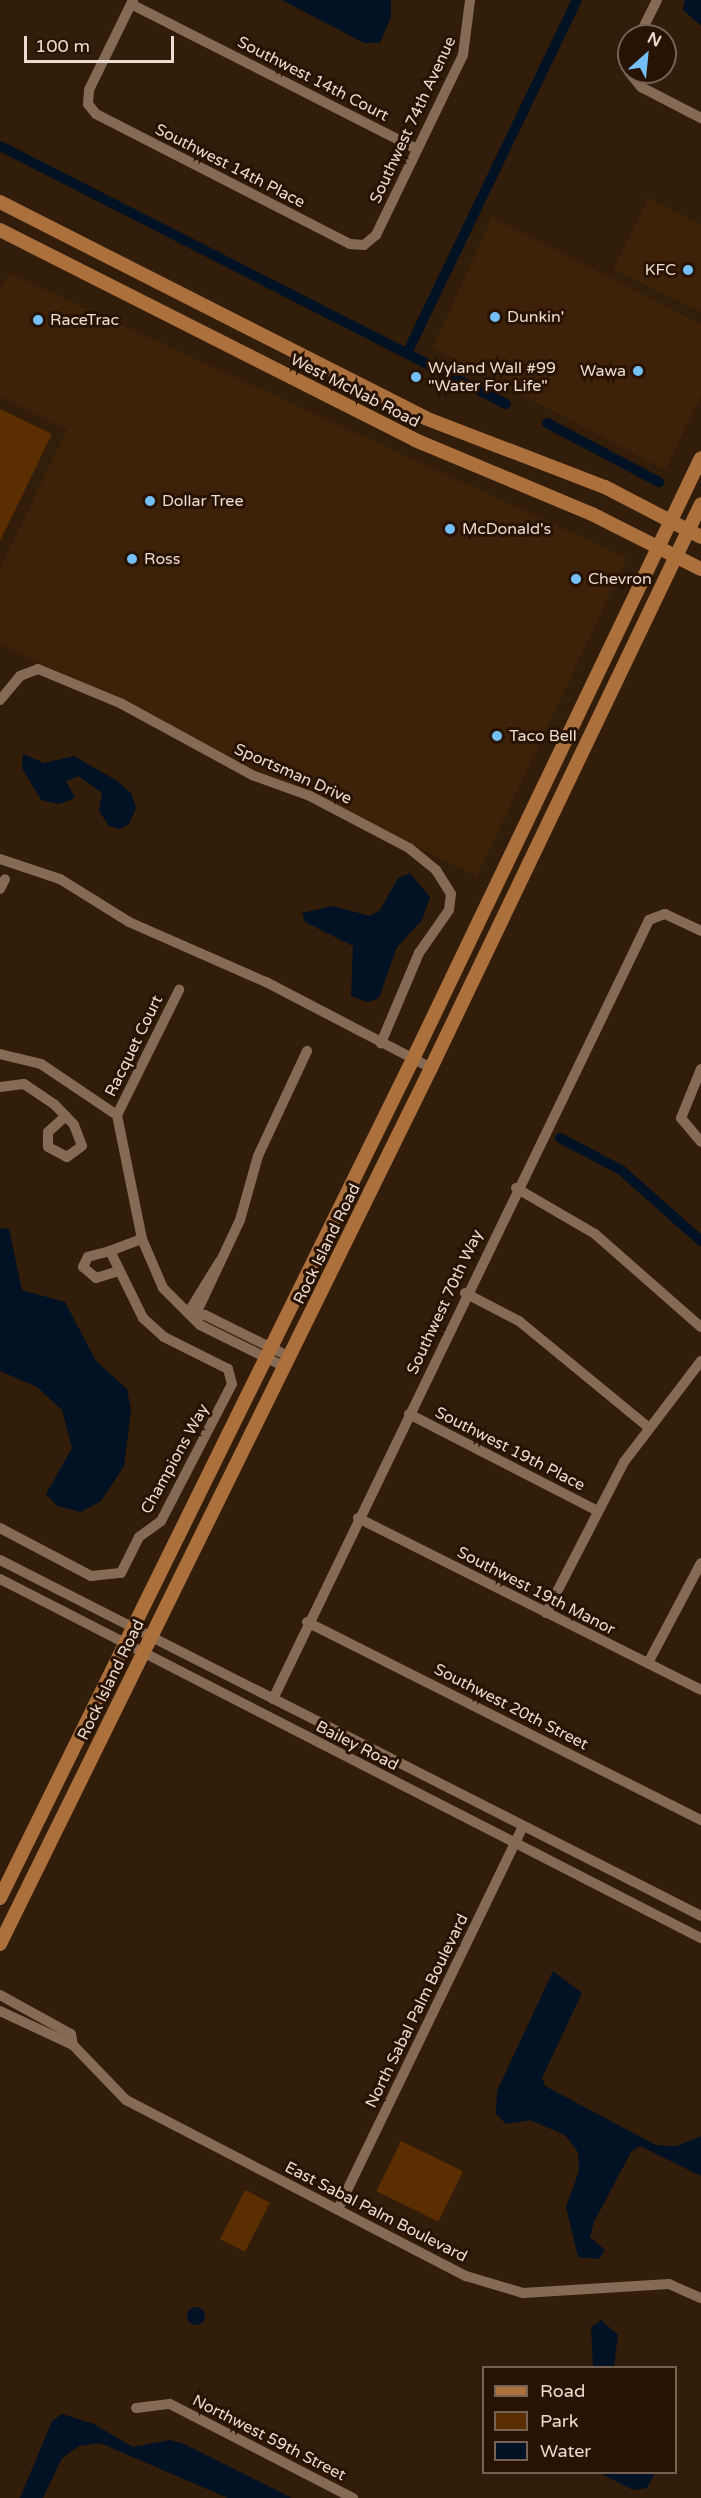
<!DOCTYPE html>
<html>
<head>
<meta charset="utf-8">
<style>
	body { margin:0 }
	#map { position:relative; width:701px; height:2498px; overflow:hidden; background:#321c0a; font-family:"Varela Round",sans-serif }
	div>[style] { position:absolute }
	.built>* { inset:0; background:#3d2109 }
	.green>* { inset:0; background:#5b2e00; transform-origin:0 0 }
	.water>* { inset:0; background:#001223 }
	.round { border-radius:50% }
	.canal>* { height:10px; margin:-5px; padding:0 5px; transform-origin:5px; border-radius:5px; background:#001223 }
	.minor>* { height:10px; margin:-5px; padding:0 5px; transform-origin:5px; border-radius:5px; background:#856a56 }
	.major>* { height:14px; margin:-7px; padding:0 7px; transform-origin:7px; border-radius:7px; background:#ac703c }
	.dots>* { width:16px; height:16px; translate:-50% -50%; box-sizing:border-box; border:3px solid #281202; border-radius:50% }
	span { translate:-50% -50%; white-space:nowrap; text-align:center; line-height:1.15; -webkit-text-stroke:6px #281202; paint-order:stroke }
	.street-label { font-size:16px; color:#ebdbd0 }
	.poi-label { font-size:16px; color:#ebdbd0 }
	.right { translate:-100% -50%; text-align:right }
	.left { translate:0 -50%; text-align:left }
	.legend { position:absolute; left:482px; top:2366px; width:195px; height:108px; box-sizing:border-box; background:#281202; border:2px solid #766254; margin:0; padding:8px 10px; list-style:none; font-size:18px; color:#ebdbd0 }
	.legend li { display:flex; align-items:center; gap:12px; height:30px }
	.legend b { width:30px; border:2px solid #766254 }
	.north { position:absolute; left:617px; top:24px; width:60px; height:60px; box-sizing:border-box; background:#281202; border:2px solid #766254; border-radius:50%; rotate:27deg; font-size:16px; font-weight:700; line-height:24px; text-align:center; color:#ebdbd0 }
	.north::after { content:''; display:block; margin:auto; width:21px; height:27px; background:#74c0f6; clip-path:polygon(50% 0,100% 100%,50% 72%,0 100%) }
	.scale { position:absolute; left:24px; top:36px; width:150px; height:27px; box-sizing:border-box; border:3px solid #ebdbd0; border-top:0; padding-left:8px; font-size:18px; line-height:21px; white-space:nowrap; color:#ebdbd0; -webkit-text-stroke:4px #281202; paint-order:stroke }
</style>
</head>
<body>
<div id="map">
	<div class="built">
		<div style="clip-path:polygon(648px 198px,701px 225px,701px 312px,613px 269px)"></div>
		<div style="clip-path:polygon(492px 217px,701px 324px,701px 396px,665px 470px,433px 348px)"></div>
		<div style="clip-path:polygon(9px 273px,627px 558px,477px 876px,0 644px,0 568px,67px 430px,0 397px,0 290px)"></div>
	</div>
	<div class="green">
		<div style="clip-path:polygon(0 409px,52px 434px,0 541px)"></div>
		<div style="left:401px;top:2141px;width:69px;height:56px;rotate:26deg"></div>
		<div style="left:245px;top:2190px;width:28px;height:55px;rotate:27deg"></div>
	</div>
	<div class="water">
		<div style="clip-path:polygon(282px 0,391px 0,391px 17px,380px 43px,364px 43px)"></div>
		<div style="clip-path:polygon(685px 0,701px 0,701px 26px,683px 10px)"></div>
		<div style="clip-path:polygon(23px 754px,44px 763px,74px 756px,117px 781px,131px 793px,136px 808px,129px 824px,120px 829px,109px 826px,99px 811px,102px 793px,78px 776px,66px 781px,75px 798px,59px 804px,41px 800px,22px 768px)"></div>
		<div style="clip-path:polygon(410px 873px,430px 897px,422px 920px,397px 947px,379px 998px,368px 1002px,351px 996px,353px 946px,305px 922px,302px 913px,333px 906px,370px 916px,380px 910px,398px 878px)"></div>
		<div style="clip-path:polygon(0 1228px,9px 1229px,22px 1290px,65px 1302px,96px 1361px,127px 1389px,131px 1410px,124px 1466px,101px 1501px,81px 1512px,57px 1506px,46px 1494px,72px 1448px,62px 1410px,37px 1387px,0 1371px)"></div>
		<div style="clip-path:polygon(553px 1971px,582px 1993px,542px 2078px,545px 2086px,656px 2145px,676px 2146px,701px 2136px,701px 2176px,640px 2146px,631px 2152px,594px 2222px,590px 2237px,605px 2250px,599px 2259px,578px 2257px,566px 2207px,579px 2171px,578px 2152px,565px 2135px,530px 2120px,506px 2124px,496px 2114px,497px 2091px)"></div>
		<div class="round" style="left:187px;top:2307px;width:18px;height:18px"></div>
		<div style="clip-path:polygon(601px 2320px,618px 2335px,614px 2367px,593px 2367px,591px 2327px)"></div>
		<div style="clip-path:polygon(62px 2414px,94px 2424px,133px 2447px,170px 2440px,184px 2444px,292px 2498px,228px 2498px,100px 2443px,79px 2446px,62px 2458px,43px 2498px,20px 2498px,52px 2421px)"></div>
		<div style="clip-path:polygon(600px 2473px,655px 2473px,647px 2488px,633px 2490px)"></div>
	</div>
	<div class="canal">
		<div style="left:0;top:146px;width:568px;rotate:27.02deg"></div>
		<div style="left:408px;top:351px;width:390px;rotate:-64.3deg"></div>
		<div style="left:547px;top:423px;width:127px;rotate:27.8deg"></div>
		<div style="left:560px;top:1138px;width:69px;rotate:27.7deg"></div>
		<div style="left:621px;top:1170px;width:107px;rotate:41.6deg"></div>
	</div>
	<div class="minor">
		<div style="left:133px;top:0;width:100px;rotate:116.1deg"></div>
		<div style="left:89px;top:90px;width:14px;rotate:94deg"></div>
		<div style="left:88px;top:104px;width:13px;rotate:51deg"></div>
		<div style="left:96px;top:114px;width:285px;rotate:27.1deg"></div>
		<div style="left:350px;top:244px;width:14px;rotate:4deg"></div>
		<div style="left:364px;top:245px;width:16px;rotate:-40deg"></div>
		<div style="left:376px;top:235px;width:200px;rotate:-64.2deg"></div>
		<div style="left:463px;top:55px;width:55px;rotate:-82.7deg"></div>
		<div style="left:131px;top:4px;width:321px;rotate:26.9deg"></div>
		<div style="left:639px;top:36px;width:40px;rotate:-63.4deg"></div>
		<div style="left:629px;top:57px;width:14px;rotate:90deg"></div>
		<div style="left:629px;top:72px;width:19px;rotate:51deg"></div>
		<div style="left:641px;top:87px;width:68px;rotate:27.3deg"></div>
		<div style="left:0;top:700px;width:31px;rotate:-50deg"></div>
		<div style="left:20px;top:676px;width:19px;rotate:-21deg"></div>
		<div style="left:38px;top:669px;width:91px;rotate:22.6deg"></div>
		<div style="left:122px;top:704px;width:148px;rotate:28.6deg"></div>
		<div style="left:252px;top:775px;width:62px;rotate:19.9deg"></div>
		<div style="left:310px;top:796px;width:112px;rotate:27.7deg"></div>
		<div style="left:409px;top:848px;width:35px;rotate:39deg"></div>
		<div style="left:436px;top:870px;width:28px;rotate:58deg"></div>
		<div style="left:451px;top:894px;width:16px;rotate:97deg"></div>
		<div style="left:449px;top:910px;width:52px;rotate:124.9deg"></div>
		<div style="left:419px;top:953px;width:98px;rotate:112.9deg"></div>
		<div style="left:0;top:859px;width:63px;rotate:18.4deg"></div>
		<div style="left:60px;top:879px;width:81px;rotate:31.9deg"></div>
		<div style="left:129px;top:922px;width:150px;rotate:23.7deg"></div>
		<div style="left:266px;top:982px;width:186px;rotate:27.5deg"></div>
		<div style="left:0;top:889px;width:11px;rotate:-63deg"></div>
		<div style="left:0;top:1054px;width:42px;rotate:13.7deg"></div>
		<div style="left:41px;top:1064px;width:92px;rotate:33.9deg"></div>
		<div style="left:117px;top:1115px;width:126px;rotate:78.6deg"></div>
		<div style="left:142px;top:1239px;width:53px;rotate:66.8deg"></div>
		<div style="left:163px;top:1288px;width:52px;rotate:45deg"></div>
		<div style="left:200px;top:1325px;width:95px;rotate:26.3deg"></div>
		<div style="left:701px;top:1069px;width:53px;rotate:112.2deg"></div>
		<div style="left:681px;top:1118px;width:31px;rotate:50deg"></div>
		<div style="left:0;top:1087px;width:24px;rotate:-7deg"></div>
		<div style="left:24px;top:1084px;width:36px;rotate:34deg"></div>
		<div style="left:54px;top:1104px;width:29px;rotate:46deg"></div>
		<div style="left:74px;top:1125px;width:22px;rotate:69deg"></div>
		<div style="left:82px;top:1146px;width:19px;rotate:144deg"></div>
		<div style="left:67px;top:1157px;width:21px;rotate:-152deg"></div>
		<div style="left:48px;top:1147px;width:15px;rotate:-90deg"></div>
		<div style="left:48px;top:1132px;width:24px;rotate:-42deg"></div>
		<div style="left:117px;top:1115px;width:140px;rotate:-63.6deg"></div>
		<div style="left:516px;top:1188px;width:91px;rotate:30.2deg"></div>
		<div style="left:595px;top:1234px;width:141px;rotate:41.3deg"></div>
		<div style="left:110px;top:1251px;width:34px;rotate:-21deg"></div>
		<div style="left:465px;top:1293px;width:61px;rotate:27.4deg"></div>
		<div style="left:519px;top:1321px;width:167px;rotate:39.4deg"></div>
		<div style="left:188px;top:1313px;width:61px;rotate:-58.4deg"></div>
		<div style="left:195px;top:1316px;width:106px;rotate:-64.9deg"></div>
		<div style="left:240px;top:1220px;width:66px;rotate:-74.3deg"></div>
		<div style="left:258px;top:1156px;width:116px;rotate:-65deg"></div>
		<div style="left:195px;top:1316px;width:10px;rotate:-6deg"></div>
		<div style="left:205px;top:1315px;width:95px;rotate:26.3deg"></div>
		<div style="left:409px;top:1414px;width:212px;rotate:27.2deg"></div>
		<div style="left:358px;top:1518px;width:384px;rotate:26.6deg"></div>
		<div style="left:0;top:1528px;width:103px;rotate:27.8deg"></div>
		<div style="left:91px;top:1576px;width:30px;rotate:-6deg"></div>
		<div style="left:121px;top:1573px;width:40px;rotate:-63.4deg"></div>
		<div style="left:139px;top:1537px;width:27px;rotate:-36deg"></div>
		<div style="left:161px;top:1521px;width:154px;rotate:-62.6deg"></div>
		<div style="left:232px;top:1384px;width:16px;rotate:-105deg"></div>
		<div style="left:228px;top:1369px;width:72px;rotate:-153.4deg"></div>
		<div style="left:164px;top:1337px;width:28px;rotate:-138deg"></div>
		<div style="left:143px;top:1318px;width:75px;rotate:-116.2deg"></div>
		<div style="left:110px;top:1251px;width:23px;rotate:165deg"></div>
		<div style="left:88px;top:1257px;width:11px;rotate:117deg"></div>
		<div style="left:83px;top:1267px;width:17px;rotate:40deg"></div>
		<div style="left:96px;top:1278px;width:24px;rotate:-17deg"></div>
		<div style="left:0;top:1560px;width:786px;rotate:26.92deg"></div>
		<div style="left:0;top:1579px;width:788px;rotate:27.12deg"></div>
		<div style="left:546px;top:1613px;width:170px;rotate:-62.7deg"></div>
		<div style="left:624px;top:1462px;width:127px;rotate:-52.7deg"></div>
		<div style="left:307px;top:1622px;width:441px;rotate:26.7deg"></div>
		<div style="left:648px;top:1663px;width:113px;rotate:-62.1deg"></div>
		<div style="left:273px;top:1699px;width:865px;rotate:-64.23deg"></div>
		<div style="left:649px;top:920px;width:17px;rotate:-21deg"></div>
		<div style="left:665px;top:914px;width:40px;rotate:25deg"></div>
		<div style="left:0;top:1995px;width:81px;rotate:28.8deg"></div>
		<div style="left:71px;top:2034px;width:11px;rotate:80deg"></div>
		<div style="left:73px;top:2045px;width:76px;rotate:46.1deg"></div>
		<div style="left:126px;top:2100px;width:383px;rotate:27.4deg"></div>
		<div style="left:466px;top:2276px;width:59px;rotate:16.6deg"></div>
		<div style="left:523px;top:2293px;width:146px;rotate:-3.5deg"></div>
		<div style="left:669px;top:2284px;width:35px;rotate:24deg"></div>
		<div style="left:0;top:2011px;width:81px;rotate:25deg"></div>
		<div style="left:338px;top:2209px;width:425px;rotate:-64.2deg"></div>
		<div style="left:136px;top:2408px;width:34px;rotate:-7deg"></div>
		<div style="left:170px;top:2404px;width:206px;rotate:27.2deg"></div>
	</div>
	<div class="major">
		<div style="left:0;top:202px;width:477px;rotate:26.9deg"></div>
		<div style="left:425px;top:418px;width:193px;rotate:21deg"></div>
		<div style="left:605px;top:487px;width:108px;rotate:27.5deg"></div>
		<div style="left:0;top:230px;width:465px;rotate:26.8deg"></div>
		<div style="left:415px;top:440px;width:192px;rotate:22.7deg"></div>
		<div style="left:592px;top:514px;width:122px;rotate:26.8deg"></div>
		<div style="left:0;top:1898px;width:935px;rotate:-63.79deg"></div>
		<div style="left:413px;top:1059px;width:666px;rotate:-64.4deg"></div>
		<div style="left:0;top:1944px;width:976px;rotate:-63.8deg"></div>
		<div style="left:431px;top:1068px;width:625px;rotate:-64.42deg"></div>
	</div>
	<div class="dots">
		<div style="left:688px;top:270px;background:#74c0f6"></div>
		<div style="left:495px;top:317px;background:#74c0f6"></div>
		<div style="left:38px;top:320px;background:#74c0f6"></div>
		<div style="left:638px;top:371px;background:#74c0f6"></div>
		<div style="left:416px;top:377px;background:#74c0f6"></div>
		<div style="left:150px;top:501px;background:#74c0f6"></div>
		<div style="left:450px;top:529px;background:#74c0f6"></div>
		<div style="left:132px;top:559px;background:#74c0f6"></div>
		<div style="left:576px;top:579px;background:#74c0f6"></div>
		<div style="left:497px;top:736px;background:#74c0f6"></div>
	</div>
	<div class="street-label">
		<span style="left:313px;top:79px;rotate:27deg">Southwest 14th Court</span>
		<span style="left:413px;top:120px;rotate:-65deg">Southwest 74th Avenue</span>
		<span style="left:230px;top:166px;rotate:27deg">Southwest 14th Place</span>
		<span style="left:355px;top:391px;rotate:27deg">West McNab Road</span>
		<span style="left:293px;top:774px;rotate:24deg">Sportsman Drive</span>
		<span style="left:134px;top:1046px;rotate:-64deg">Racquet Court</span>
		<span style="left:327px;top:1244px;rotate:-64deg">Rock Island Road</span>
		<span style="left:445px;top:1302px;rotate:-65deg">Southwest 70th Way</span>
		<span style="left:510px;top:1449px;rotate:27deg">Southwest 19th Place</span>
		<span style="left:175px;top:1459px;rotate:-61deg">Champions Way</span>
		<span style="left:536px;top:1591px;rotate:27deg">Southwest 19th Manor</span>
		<span style="left:111px;top:1680px;rotate:-64deg">Rock Island Road</span>
		<span style="left:511px;top:1707px;rotate:27deg">Southwest 20th Street</span>
		<span style="left:357px;top:1746px;rotate:27deg">Bailey Road</span>
		<span style="left:417px;top:2011px;rotate:-64deg">North Sabal Palm Boulevard</span>
		<span style="left:376px;top:2212px;rotate:27deg">East Sabal Palm Boulevard</span>
		<span style="left:269px;top:2438px;rotate:27deg">Northwest 59th Street</span>
	</div>
	<div class="poi-label">
		<span class="right" style="left:676px;top:270px">KFC</span>
		<span class="left" style="left:507px;top:317px">Dunkin'</span>
		<span class="left" style="left:50px;top:320px">RaceTrac</span>
		<span class="left" style="left:428px;top:377px">Wyland Wall #99<br>"Water For Life"</span>
		<span class="right" style="left:626px;top:371px">Wawa</span>
		<span class="left" style="left:162px;top:501px">Dollar Tree</span>
		<span class="left" style="left:462px;top:529px">McDonald's</span>
		<span class="left" style="left:144px;top:559px">Ross</span>
		<span class="left" style="left:588px;top:579px">Chevron</span>
		<span class="left" style="left:509px;top:736px">Taco Bell</span>
	</div>
	<ul class="legend">
	<li><b style="height:8px;background:#ac703c"></b>Road</li>
	<li><b style="height:16px;background:#5b2e00"></b>Park</li>
	<li><b style="height:16px;background:#001223"></b>Water</li>
	</ul>
	<div class="north">N</div>
	<div class="scale">100 m</div>
</div>
</body>
</html>
